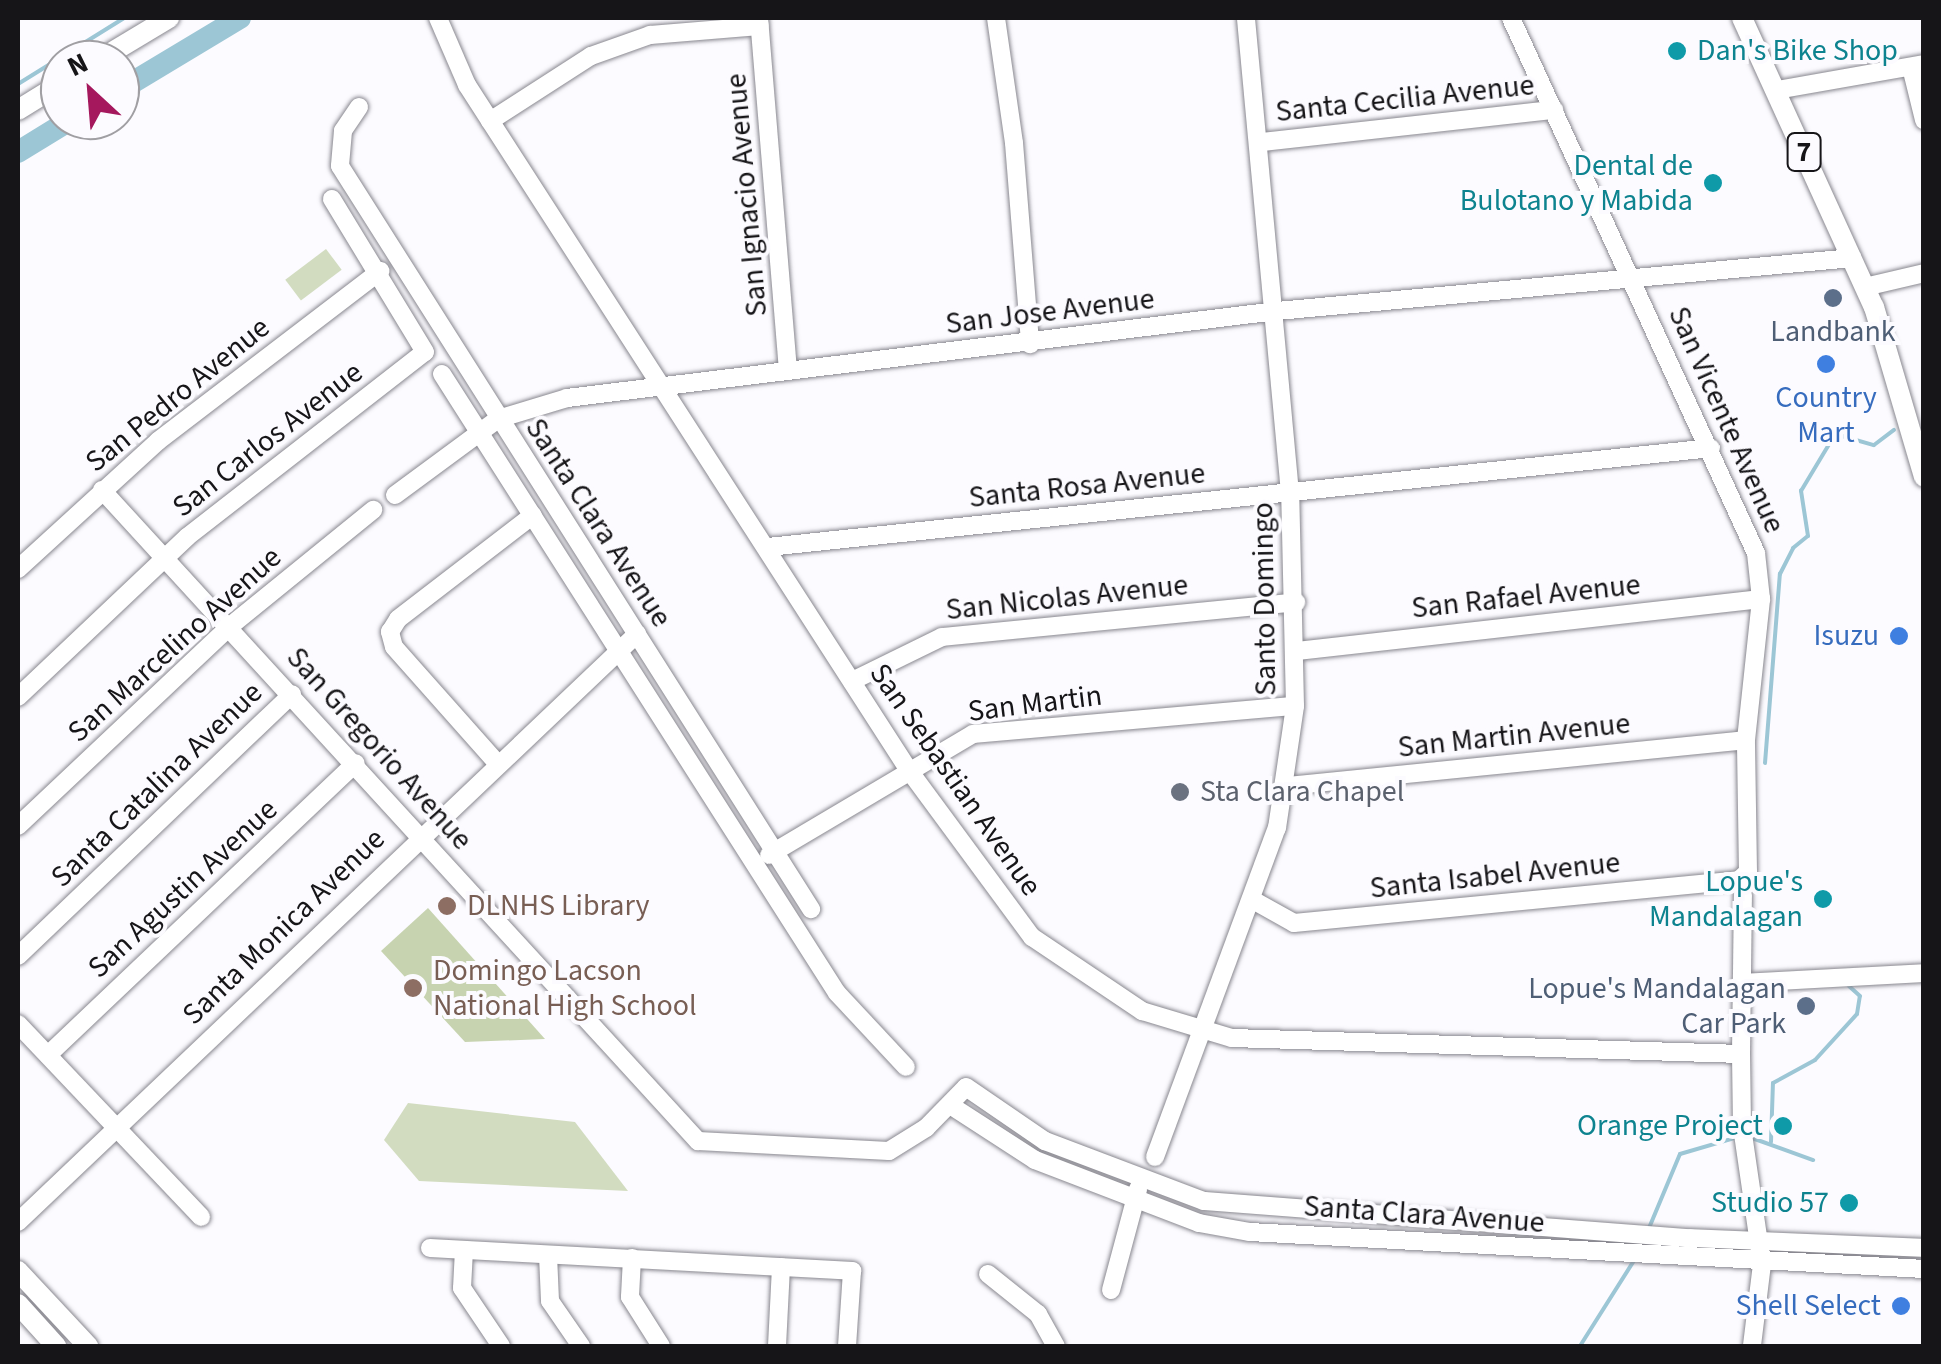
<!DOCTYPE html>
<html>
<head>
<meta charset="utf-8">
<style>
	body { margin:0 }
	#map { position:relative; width:1941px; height:1364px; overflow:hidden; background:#fcfbff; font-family:"Source Sans 3",sans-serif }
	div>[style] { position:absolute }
	.green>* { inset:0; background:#d2dcc0; transform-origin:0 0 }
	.forest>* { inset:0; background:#c7d3b0 }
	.stream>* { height:4px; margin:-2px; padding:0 2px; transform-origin:2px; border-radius:2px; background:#9cc6d5 }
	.river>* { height:22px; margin:-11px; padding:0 11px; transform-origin:11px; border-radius:11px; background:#9cc6d5 }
	.roads { filter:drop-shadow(0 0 2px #88878f) drop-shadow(0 0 2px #88878f) }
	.minor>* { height:18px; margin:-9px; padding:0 9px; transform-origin:9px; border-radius:9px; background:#fff }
	.major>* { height:20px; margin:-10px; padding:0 10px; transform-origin:10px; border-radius:10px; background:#fff }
	.dots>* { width:28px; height:28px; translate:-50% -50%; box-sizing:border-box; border:5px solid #fcfbff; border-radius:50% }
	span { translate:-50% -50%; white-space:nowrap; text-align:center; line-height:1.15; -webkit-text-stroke:8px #fcfbff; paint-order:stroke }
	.shield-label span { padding:2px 8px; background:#fcfbff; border:2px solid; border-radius:8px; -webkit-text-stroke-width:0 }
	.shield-label { font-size:28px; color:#161518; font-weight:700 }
	.culture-label { font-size:30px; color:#0d838f }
	.left { translate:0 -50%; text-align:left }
	.right { translate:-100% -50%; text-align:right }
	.street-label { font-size:30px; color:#161518 }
	.service-label { font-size:30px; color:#4e5e75 }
	.shop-label { font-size:30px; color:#366cbe }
	.worship-label { font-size:30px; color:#5b616d }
	.education-label { font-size:30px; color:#785e54 }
	.frame { position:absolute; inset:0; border:20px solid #161518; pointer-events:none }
	.north { position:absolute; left:40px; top:40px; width:100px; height:100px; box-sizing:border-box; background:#fcfbff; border:2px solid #a09fa3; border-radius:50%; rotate:334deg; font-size:28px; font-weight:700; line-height:40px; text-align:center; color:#161518 }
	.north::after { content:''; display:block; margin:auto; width:35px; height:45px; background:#a5185d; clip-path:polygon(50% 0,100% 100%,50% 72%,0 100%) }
</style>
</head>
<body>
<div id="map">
	<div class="green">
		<div style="left:326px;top:249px;width:26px;height:51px;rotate:53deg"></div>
		<div style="clip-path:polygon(408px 1103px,575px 1122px,628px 1191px,419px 1181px,384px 1140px)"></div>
	</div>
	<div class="forest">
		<div style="clip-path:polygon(428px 908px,545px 1039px,465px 1042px,381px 951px)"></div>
	</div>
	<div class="stream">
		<div style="left:18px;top:84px;width:125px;rotate:-31.9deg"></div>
		<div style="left:1765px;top:763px;width:190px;rotate:-85.5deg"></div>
		<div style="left:1780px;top:574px;width:29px;rotate:-63deg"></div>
		<div style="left:1793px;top:548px;width:19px;rotate:-39deg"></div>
		<div style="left:1808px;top:536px;width:46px;rotate:-98.8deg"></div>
		<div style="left:1801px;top:491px;width:58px;rotate:-59deg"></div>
		<div style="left:1831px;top:441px;width:12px;rotate:-24deg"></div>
		<div style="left:1842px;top:436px;width:33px;rotate:16deg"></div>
		<div style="left:1874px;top:445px;width:25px;rotate:-37deg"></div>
		<div style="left:1752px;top:1138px;width:65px;rotate:19.8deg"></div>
		<div style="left:1771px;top:1142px;width:59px;rotate:-88.1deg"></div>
		<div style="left:1773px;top:1083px;width:48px;rotate:-28.7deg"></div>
		<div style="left:1815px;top:1060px;width:62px;rotate:-47.6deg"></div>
		<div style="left:1857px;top:1014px;width:18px;rotate:-81deg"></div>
		<div style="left:1860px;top:996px;width:15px;rotate:-138deg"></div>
		<div style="left:1649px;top:1228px;width:80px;rotate:-67.3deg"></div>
		<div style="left:1680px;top:1154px;width:60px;rotate:-16.3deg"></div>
		<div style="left:1580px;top:1346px;width:103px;rotate:-57.7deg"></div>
	</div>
	<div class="river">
		<div style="left:120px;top:90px;width:140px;rotate:-31deg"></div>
		<div style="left:18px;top:152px;width:61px;rotate:-31.6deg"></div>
	</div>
	<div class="roads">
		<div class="minor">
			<div style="left:438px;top:18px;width:73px;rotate:66.6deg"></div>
			<div style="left:467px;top:85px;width:814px;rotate:57.19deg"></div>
			<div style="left:908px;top:769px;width:209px;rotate:53.6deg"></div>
			<div style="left:1032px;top:937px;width:133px;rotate:33.9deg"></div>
			<div style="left:1142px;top:1011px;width:94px;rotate:16.7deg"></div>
			<div style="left:1232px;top:1038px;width:509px;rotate:1.8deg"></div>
			<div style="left:1741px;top:1054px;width:73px;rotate:89.2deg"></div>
			<div style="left:1742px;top:1127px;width:138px;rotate:81.7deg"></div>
			<div style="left:1762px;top:1264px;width:83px;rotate:97deg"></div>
			<div style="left:759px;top:18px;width:351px;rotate:85.3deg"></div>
			<div style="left:996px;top:18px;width:126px;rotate:81.8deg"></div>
			<div style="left:1014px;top:143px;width:202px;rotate:85.4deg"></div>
			<div style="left:1911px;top:67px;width:55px;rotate:76.2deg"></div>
			<div style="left:1777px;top:90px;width:149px;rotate:-10deg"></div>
			<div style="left:359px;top:107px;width:29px;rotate:124deg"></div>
			<div style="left:343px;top:131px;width:35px;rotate:95deg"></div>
			<div style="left:340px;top:166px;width:880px;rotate:57.63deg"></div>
			<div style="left:490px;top:121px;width:120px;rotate:-32.8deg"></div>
			<div style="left:591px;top:56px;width:63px;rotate:-19.6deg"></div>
			<div style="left:650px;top:35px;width:110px;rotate:-4.7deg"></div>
			<div style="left:1262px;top:142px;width:294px;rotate:-6.3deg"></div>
			<div style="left:1865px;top:287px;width:61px;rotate:-13.3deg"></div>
			<div style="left:442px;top:374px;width:734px;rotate:57.46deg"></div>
			<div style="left:837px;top:993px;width:101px;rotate:47deg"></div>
			<div style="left:102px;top:490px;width:883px;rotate:47.53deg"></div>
			<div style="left:698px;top:1141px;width:191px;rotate:3deg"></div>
			<div style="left:889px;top:1151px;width:44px;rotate:-31.9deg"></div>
			<div style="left:926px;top:1128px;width:57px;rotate:-45.7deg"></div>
			<div style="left:966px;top:1087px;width:96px;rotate:34.4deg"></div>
			<div style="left:1045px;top:1141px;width:170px;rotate:20.7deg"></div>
			<div style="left:1204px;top:1201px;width:487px;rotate:4.4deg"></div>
			<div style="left:1690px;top:1238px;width:234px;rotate:2.4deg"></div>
			<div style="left:395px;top:495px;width:128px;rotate:-36.4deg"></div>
			<div style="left:498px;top:419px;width:72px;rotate:-16.9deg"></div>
			<div style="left:567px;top:398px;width:715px;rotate:-6.99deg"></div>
			<div style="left:1277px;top:311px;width:578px;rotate:-5.26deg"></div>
			<div style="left:768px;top:547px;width:948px;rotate:-5.99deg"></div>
			<div style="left:18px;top:569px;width:190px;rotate:-42.4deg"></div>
			<div style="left:158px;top:441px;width:280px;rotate:-37.4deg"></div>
			<div style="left:1297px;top:651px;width:467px;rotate:-6.4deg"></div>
			<div style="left:852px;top:681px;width:100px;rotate:-26.1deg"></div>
			<div style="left:942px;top:637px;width:356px;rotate:-5.6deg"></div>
			<div style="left:18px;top:697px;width:233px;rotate:-43.4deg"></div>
			<div style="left:187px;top:537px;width:301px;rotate:-37.9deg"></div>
			<div style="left:425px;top:352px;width:179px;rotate:-121.3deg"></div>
			<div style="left:497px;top:763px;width:155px;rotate:-131.6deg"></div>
			<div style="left:394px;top:647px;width:16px;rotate:-105deg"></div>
			<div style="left:390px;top:632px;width:15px;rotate:-58deg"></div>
			<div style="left:398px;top:619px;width:170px;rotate:-37.6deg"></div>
			<div style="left:1287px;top:786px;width:461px;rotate:-5.7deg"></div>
			<div style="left:18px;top:826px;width:290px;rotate:-43.3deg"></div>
			<div style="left:229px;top:627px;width:186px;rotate:-39.1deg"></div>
			<div style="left:769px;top:855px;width:237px;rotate:-30.7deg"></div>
			<div style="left:973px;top:734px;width:323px;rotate:-5deg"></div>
			<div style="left:1251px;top:899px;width:49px;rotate:29.2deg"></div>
			<div style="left:1294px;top:923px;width:447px;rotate:-5.5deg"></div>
			<div style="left:1739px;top:880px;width:12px;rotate:-42deg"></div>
			<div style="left:1748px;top:872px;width:132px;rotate:-90.9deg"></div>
			<div style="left:1746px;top:740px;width:142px;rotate:-83.9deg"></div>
			<div style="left:1761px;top:599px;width:46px;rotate:-96.2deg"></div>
			<div style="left:1756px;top:553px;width:588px;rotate:-114.61deg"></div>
			<div style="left:18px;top:956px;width:379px;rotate:-43.7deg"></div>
			<div style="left:1741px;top:983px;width:183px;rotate:-3.1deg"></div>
			<div style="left:18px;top:1024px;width:266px;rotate:46.5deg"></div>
			<div style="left:1741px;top:1054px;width:159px;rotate:-89.3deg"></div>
			<div style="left:48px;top:1055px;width:424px;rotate:-43.5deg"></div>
			<div style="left:950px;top:1105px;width:101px;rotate:32.9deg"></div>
			<div style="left:1035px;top:1160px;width:176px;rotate:21deg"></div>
			<div style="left:1199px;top:1223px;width:52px;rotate:10deg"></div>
			<div style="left:1250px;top:1232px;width:675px;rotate:3.14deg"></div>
			<div style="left:1155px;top:1157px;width:351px;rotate:-69.7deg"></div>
			<div style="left:1277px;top:828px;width:123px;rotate:-81.6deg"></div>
			<div style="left:1295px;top:706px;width:213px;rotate:-91.3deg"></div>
			<div style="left:1290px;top:493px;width:477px;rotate:-95.3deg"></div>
			<div style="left:18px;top:1222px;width:854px;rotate:-43.53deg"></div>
			<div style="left:430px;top:1248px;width:423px;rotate:3.1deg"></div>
			<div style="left:852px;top:1271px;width:75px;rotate:93.8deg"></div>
			<div style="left:464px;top:1250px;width:38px;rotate:93deg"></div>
			<div style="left:462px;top:1288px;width:70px;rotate:56.1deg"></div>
			<div style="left:548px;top:1255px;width:46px;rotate:87.5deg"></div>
			<div style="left:550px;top:1301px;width:55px;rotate:55.4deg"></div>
			<div style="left:632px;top:1258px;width:39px;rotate:93deg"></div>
			<div style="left:630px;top:1297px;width:58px;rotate:57.7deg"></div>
			<div style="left:988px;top:1274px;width:64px;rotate:38.7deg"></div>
			<div style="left:1038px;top:1314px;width:37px;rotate:61deg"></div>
			<div style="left:1111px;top:1290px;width:105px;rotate:-75deg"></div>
			<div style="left:777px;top:1346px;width:79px;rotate:-87.1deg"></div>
		</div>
		<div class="major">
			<div style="left:1742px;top:18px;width:318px;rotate:65.5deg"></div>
			<div style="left:1874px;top:307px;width:177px;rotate:73.6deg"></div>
			<div style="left:99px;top:60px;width:82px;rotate:-31deg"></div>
			<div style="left:18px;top:110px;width:49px;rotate:-31.8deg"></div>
			<div style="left:18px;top:1271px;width:103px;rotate:47deg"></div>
			<div style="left:18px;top:1304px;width:57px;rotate:47.9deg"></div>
		</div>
	</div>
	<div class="dots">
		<div style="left:1677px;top:51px;background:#0f9aa8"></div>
		<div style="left:1713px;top:183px;background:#0f9aa8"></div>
		<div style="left:1833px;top:298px;background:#5c6f8a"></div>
		<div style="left:1826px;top:364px;background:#3f7fe0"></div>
		<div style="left:1899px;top:636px;background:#3f7fe0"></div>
		<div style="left:1180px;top:792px;background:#6b7280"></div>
		<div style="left:1823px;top:899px;background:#0f9aa8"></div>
		<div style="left:447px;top:906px;background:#8d6e63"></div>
		<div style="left:413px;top:988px;background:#8d6e63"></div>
		<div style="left:1806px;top:1006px;background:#5c6f8a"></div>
		<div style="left:1783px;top:1126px;background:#0f9aa8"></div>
		<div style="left:1849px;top:1203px;background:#0f9aa8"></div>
		<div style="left:1901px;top:1306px;background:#3f7fe0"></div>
	</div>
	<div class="shield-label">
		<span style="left:1804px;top:152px">7</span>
	</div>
	<div class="culture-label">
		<span class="left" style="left:1697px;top:51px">Dan's Bike Shop</span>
		<span class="right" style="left:1693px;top:183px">Dental de<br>Bulotano y Mabida</span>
		<span class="right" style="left:1803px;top:899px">Lopue's<br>Mandalagan</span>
		<span class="right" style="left:1763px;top:1126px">Orange Project</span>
		<span class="right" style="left:1829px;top:1203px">Studio 57</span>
	</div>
	<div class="street-label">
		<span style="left:1405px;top:99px;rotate:-6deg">Santa Cecilia Avenue</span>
		<span style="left:747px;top:195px;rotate:-95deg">San Ignacio Avenue</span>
		<span style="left:1050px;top:312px;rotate:-7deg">San Jose Avenue</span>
		<span style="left:178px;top:395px;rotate:-39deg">San Pedro Avenue</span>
		<span style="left:1726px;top:420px;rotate:66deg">San Vicente Avenue</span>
		<span style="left:268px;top:440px;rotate:-38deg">San Carlos Avenue</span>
		<span style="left:1087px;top:486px;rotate:-6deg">Santa Rosa Avenue</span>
		<span style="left:598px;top:523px;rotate:57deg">Santa Clara Avenue</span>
		<span style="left:1526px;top:597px;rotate:-6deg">San Rafael Avenue</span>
		<span style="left:1067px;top:598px;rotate:-6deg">San Nicolas Avenue</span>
		<span style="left:1265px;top:599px;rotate:-91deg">Santo Domingo</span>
		<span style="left:175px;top:645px;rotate:-42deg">San Marcelino Avenue</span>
		<span style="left:1035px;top:704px;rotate:-7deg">San Martin</span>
		<span style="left:1514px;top:736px;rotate:-6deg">San Martin Avenue</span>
		<span style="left:379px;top:749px;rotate:48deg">San Gregorio Avenue</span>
		<span style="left:955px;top:780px;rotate:55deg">San Sebastian Avenue</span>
		<span style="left:157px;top:785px;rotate:-44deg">Santa Catalina Avenue</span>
		<span style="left:1495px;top:876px;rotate:-6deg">Santa Isabel Avenue</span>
		<span style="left:183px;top:889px;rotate:-43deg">San Agustin Avenue</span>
		<span style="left:284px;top:927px;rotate:-44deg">Santa Monica Avenue</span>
		<span style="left:1424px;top:1215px;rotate:4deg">Santa Clara Avenue</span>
	</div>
	<div class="service-label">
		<span style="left:1833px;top:332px">Landbank</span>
		<span class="right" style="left:1786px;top:1006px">Lopue's Mandalagan<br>Car Park</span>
	</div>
	<div class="shop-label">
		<span style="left:1826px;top:415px">Country<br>Mart</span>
		<span class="right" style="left:1879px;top:636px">Isuzu</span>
		<span class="right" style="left:1881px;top:1306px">Shell Select</span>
	</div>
	<div class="worship-label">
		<span class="left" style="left:1200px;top:792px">Sta Clara Chapel</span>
	</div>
	<div class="education-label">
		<span class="left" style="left:467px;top:906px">DLNHS Library</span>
		<span class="left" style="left:433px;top:988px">Domingo Lacson<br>National High School</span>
	</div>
	<div class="frame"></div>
	<div class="north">N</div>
</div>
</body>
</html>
